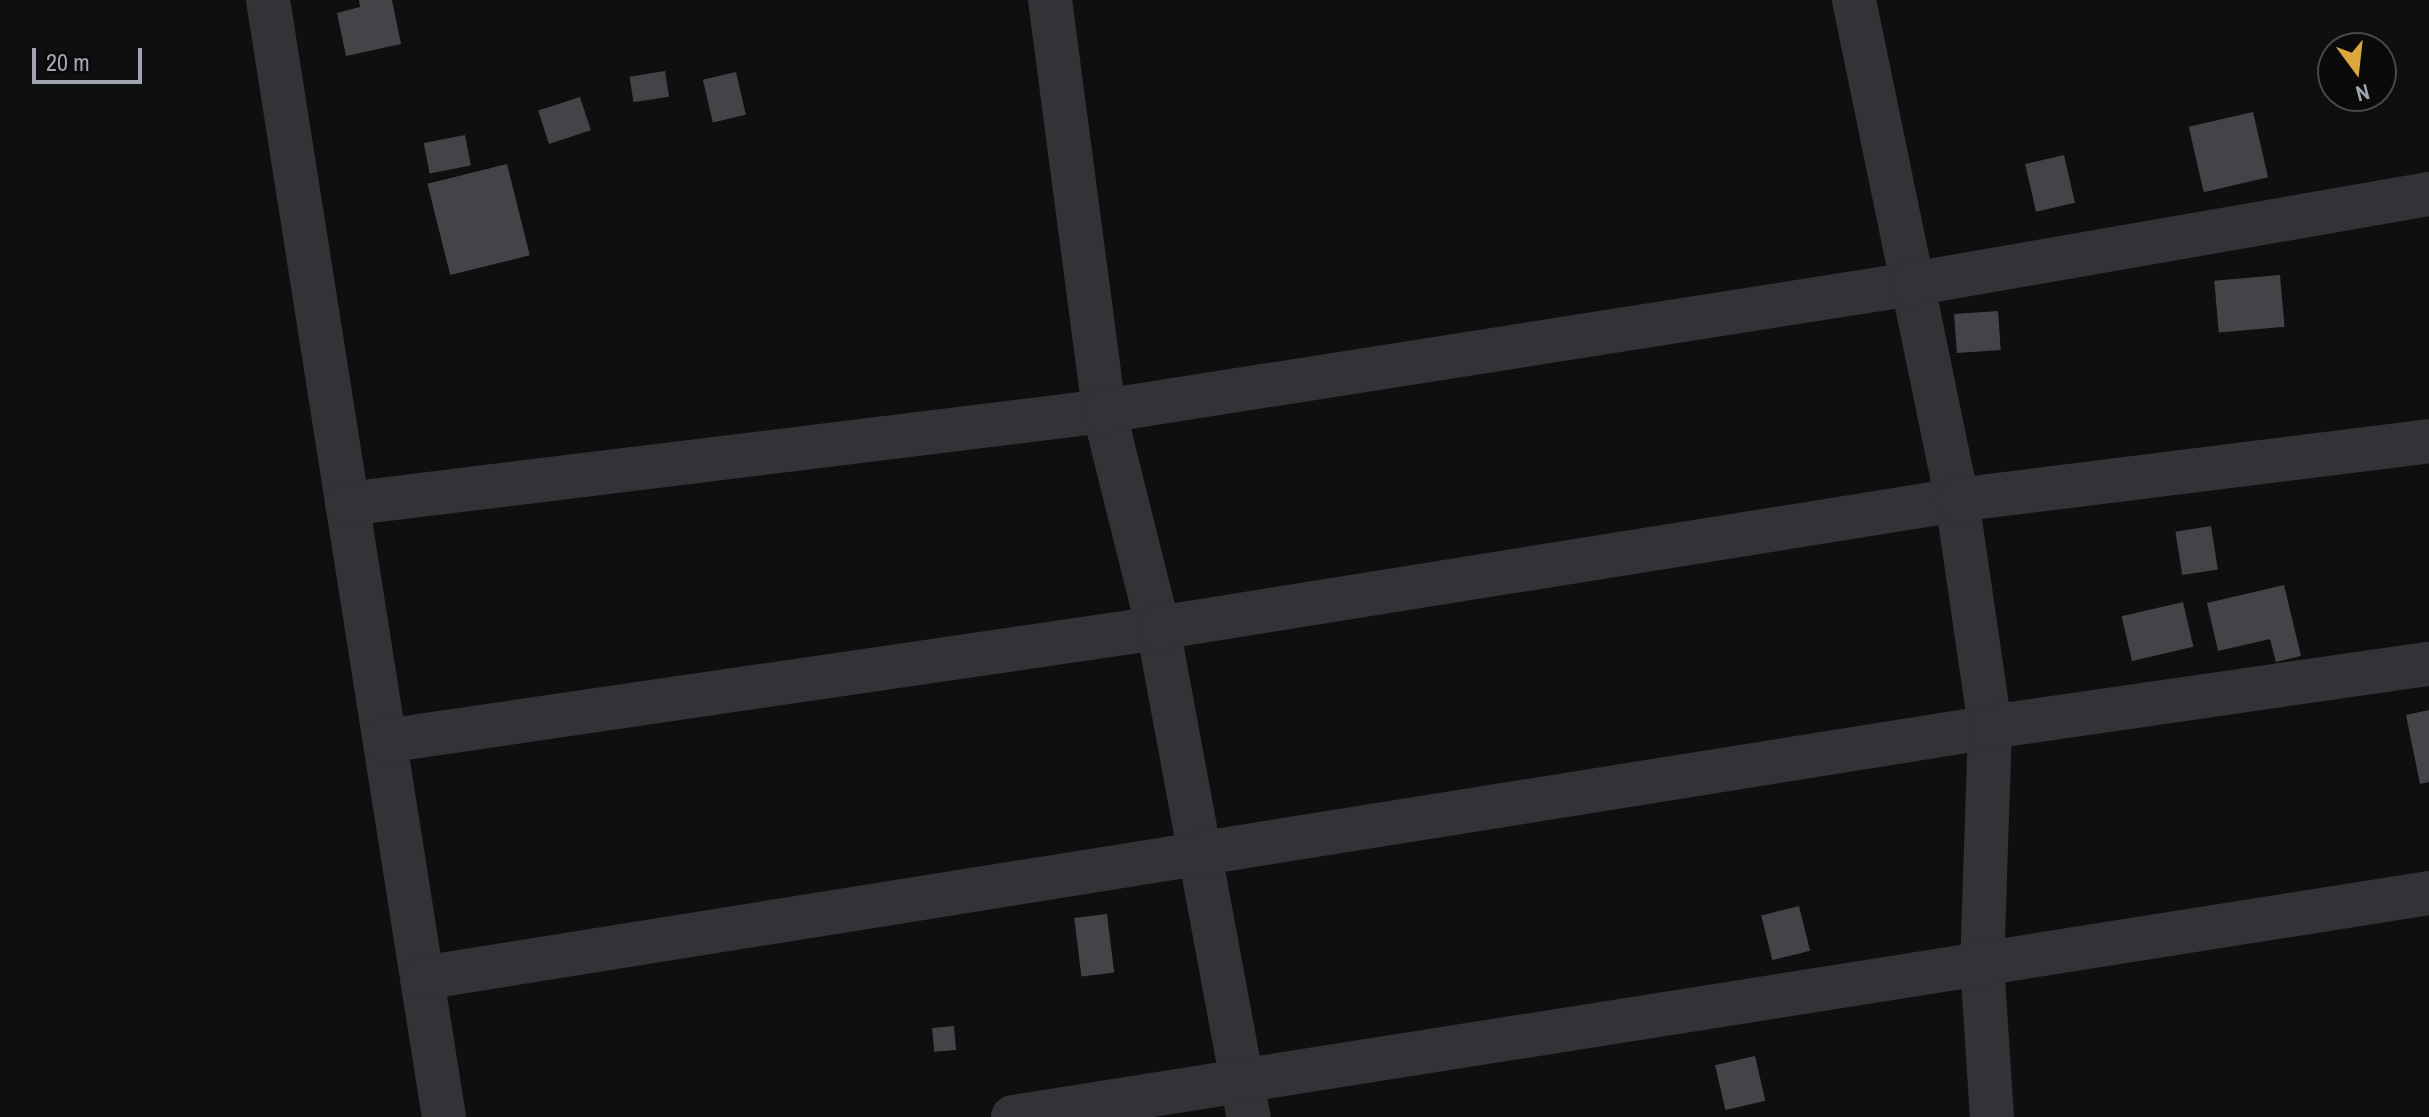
<!DOCTYPE html>
<html>
<head>
<meta charset="utf-8">
<style>
	body { margin:0 }
	#map { position:relative; width:2429px; height:1117px; overflow:hidden; background:#0f0f10; font-family:"Archivo Narrow",sans-serif }
	div>[style] { position:absolute }
	.building>* { inset:0; background:#434448; transform-origin:0 0 }
	.minor>* { height:44px; margin:-22px; padding:0 22px; transform-origin:22px; border-radius:22px; background:#323337 }
	span { translate:-50% -50%; white-space:nowrap; text-align:center; line-height:1.15; -webkit-text-stroke:6px #0a0a0b; paint-order:stroke }
	.north { position:absolute; left:2317px; top:32px; width:80px; height:80px; box-sizing:border-box; background:#0a0a0b; border:2px solid #47484d; border-radius:50%; rotate:165deg; font-size:22px; font-weight:700; line-height:32px; text-align:center; color:#a2a6b0 }
	.north::after { content:''; display:block; margin:auto; width:28px; height:36px; background:#dca83b; clip-path:polygon(50% 0,100% 100%,50% 72%,0 100%) }
	.scale { position:absolute; left:32px; top:48px; width:110px; height:36px; box-sizing:border-box; border:4px solid #a2a6b0; border-top:0; padding-left:10px; font-size:24px; line-height:28px; white-space:nowrap; color:#a2a6b0; -webkit-text-stroke:6px #0a0a0b; paint-order:stroke }
</style>
</head>
<body>
<div id="map">
	<div class="building">
		<div style="clip-path:polygon(359px 0,392px 0,401px 44px,346px 56px,337px 13px,360px 7px)"></div>
		<div style="left:665px;top:71px;width:26px;height:36px;rotate:81deg"></div>
		<div style="left:736px;top:72px;width:44px;height:34px;rotate:77deg"></div>
		<div style="left:580px;top:97px;width:35px;height:44px;rotate:72deg"></div>
		<div style="left:2253px;top:112px;width:67px;height:66px;rotate:77deg"></div>
		<div style="left:465px;top:135px;width:31px;height:42px;rotate:79deg"></div>
		<div style="left:2064px;top:155px;width:49px;height:40px;rotate:77deg"></div>
		<div style="left:507px;top:164px;width:94px;height:82px;rotate:76deg"></div>
		<div style="left:2280px;top:275px;width:52px;height:66px;rotate:85deg"></div>
		<div style="left:1998px;top:311px;width:39px;height:44px;rotate:86deg"></div>
		<div style="left:2211px;top:526px;width:44px;height:36px;rotate:81deg"></div>
		<div style="clip-path:polygon(2284px 585px,2301px 656px,2276px 662px,2270px 639px,2218px 651px,2207px 603px)"></div>
		<div style="left:2183px;top:602px;width:46px;height:63px;rotate:77deg"></div>
		<div style="clip-path:polygon(2429px 710px,2429px 782px,2420px 784px,2406px 715px)"></div>
		<div style="left:1799px;top:906px;width:46px;height:39px;rotate:76deg"></div>
		<div style="left:1107px;top:914px;width:59px;height:33px;rotate:83deg"></div>
		<div style="left:954px;top:1026px;width:24px;height:22px;rotate:85deg"></div>
		<div style="left:1755px;top:1056px;width:46px;height:41px;rotate:77deg"></div>
	</div>
	<div class="minor">
		<div style="left:268px;top:0;width:1131px;rotate:81.05deg"></div>
		<div style="left:1050px;top:0;width:415px;rotate:82.5deg"></div>
		<div style="left:1104px;top:411px;width:224px;rotate:76deg"></div>
		<div style="left:1158px;top:628px;width:497px;rotate:79.5deg"></div>
		<div style="left:1854px;top:0;width:510px;rotate:78.36deg"></div>
		<div style="left:1957px;top:500px;width:229px;rotate:81.7deg"></div>
		<div style="left:1990px;top:727px;width:236px;rotate:91.9deg"></div>
		<div style="left:1982px;top:963px;width:154px;rotate:86.3deg"></div>
		<div style="left:347px;top:504px;width:763px;rotate:-7deg"></div>
		<div style="left:1104px;top:411px;width:818px;rotate:-8.93deg"></div>
		<div style="left:1912px;top:284px;width:525px;rotate:-9.88deg"></div>
		<div style="left:385px;top:741px;width:781px;rotate:-8.32deg"></div>
		<div style="left:1158px;top:628px;width:809px;rotate:-9.1deg"></div>
		<div style="left:1957px;top:500px;width:476px;rotate:-7.1deg"></div>
		<div style="left:422px;top:978px;width:1588px;rotate:-9.09deg"></div>
		<div style="left:1990px;top:727px;width:443px;rotate:-8.2deg"></div>
		<div style="left:1013px;top:1117px;width:1434px;rotate:-8.99deg"></div>
	</div>
	<div class="north">N</div>
	<div class="scale">20 m</div>
</div>
</body>
</html>
